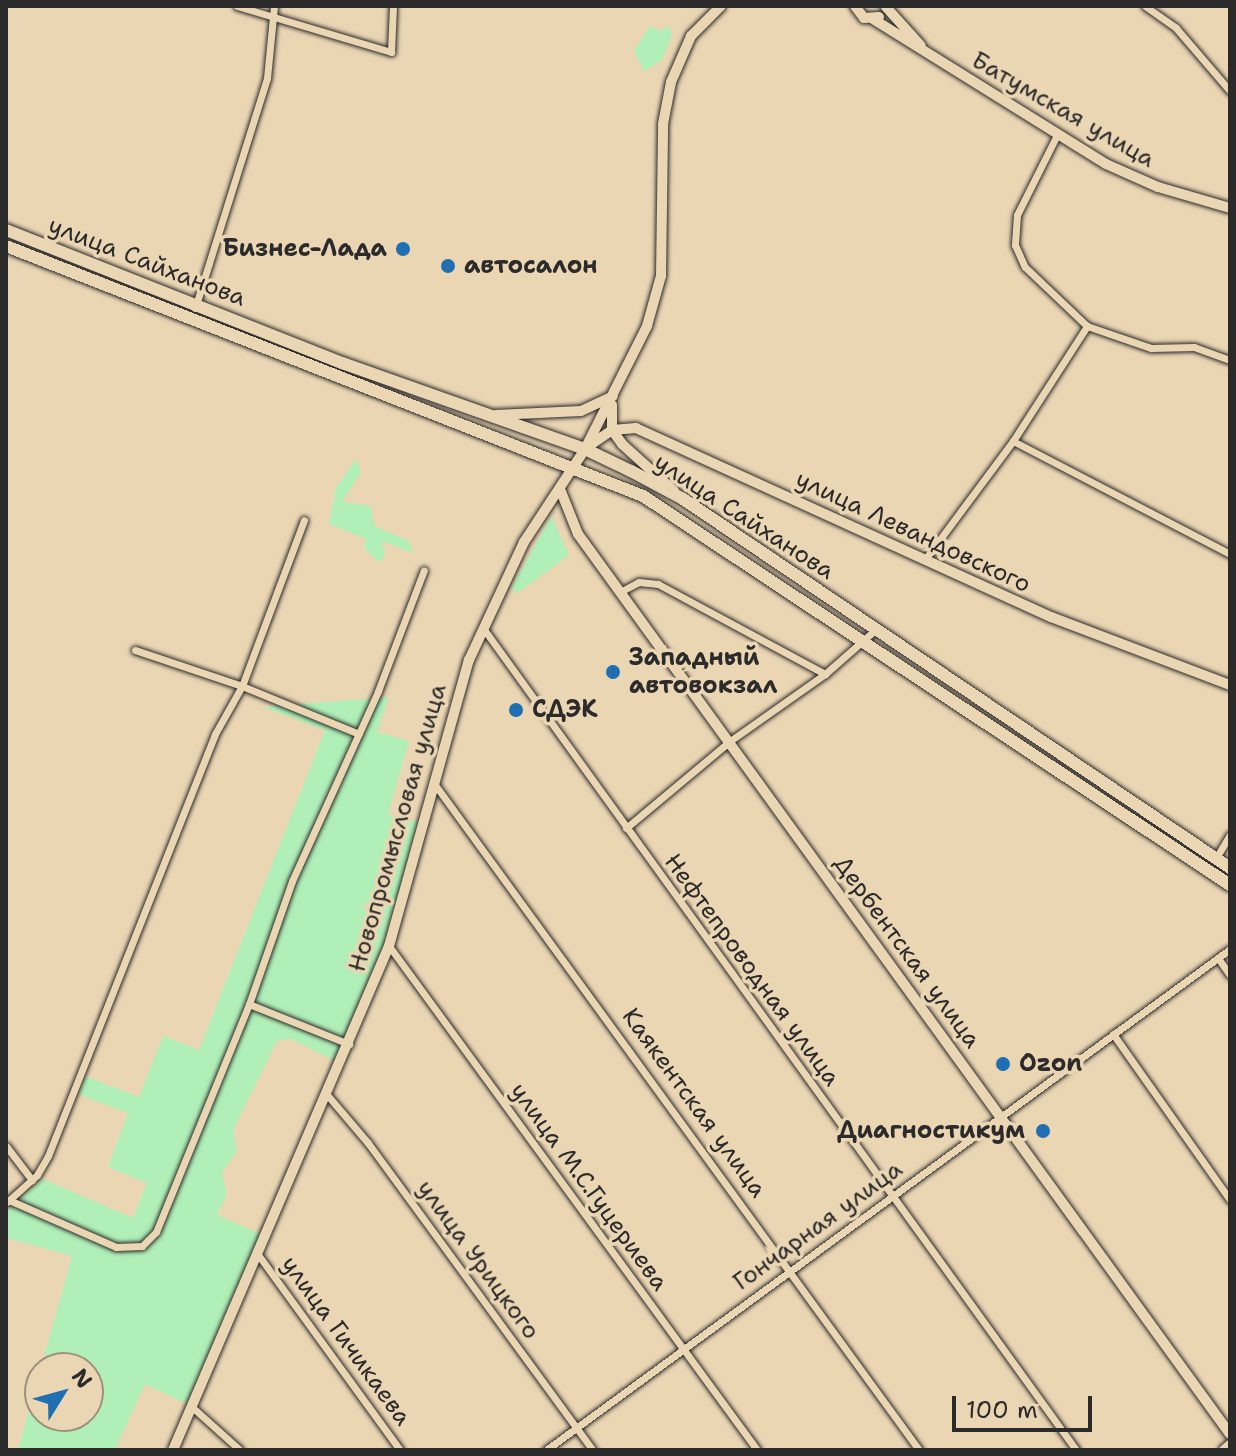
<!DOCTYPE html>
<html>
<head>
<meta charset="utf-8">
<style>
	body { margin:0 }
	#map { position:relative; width:1236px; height:1456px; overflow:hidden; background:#ebd6b4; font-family:"Shantell Sans",sans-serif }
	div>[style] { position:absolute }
	.green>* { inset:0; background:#b0f0b8 }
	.roads { filter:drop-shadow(0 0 2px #2b2b2b) drop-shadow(0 0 2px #2b2b2b) }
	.street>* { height:7px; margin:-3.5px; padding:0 3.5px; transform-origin:3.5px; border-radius:3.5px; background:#ebd6b4 }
	.secondary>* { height:10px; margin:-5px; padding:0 5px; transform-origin:5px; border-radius:5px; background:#ebd6b4 }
	.primary>* { height:12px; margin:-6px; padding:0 6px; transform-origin:6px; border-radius:6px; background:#ebd6b4 }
	.dots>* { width:22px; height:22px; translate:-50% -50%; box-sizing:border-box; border:4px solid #ebd6b4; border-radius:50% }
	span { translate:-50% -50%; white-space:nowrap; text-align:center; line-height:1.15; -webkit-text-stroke:7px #ebd6b4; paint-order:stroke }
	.street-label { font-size:24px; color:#2b2b2b }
	.poi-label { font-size:24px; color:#2b2b2b; font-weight:700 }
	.right { translate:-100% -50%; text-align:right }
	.left { translate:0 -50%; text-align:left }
	.frame { position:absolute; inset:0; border:8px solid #2b2b2b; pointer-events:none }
	.north { position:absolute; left:24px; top:1352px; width:80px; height:80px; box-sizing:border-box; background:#ebd6b4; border:2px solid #9e927d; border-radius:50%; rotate:53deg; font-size:22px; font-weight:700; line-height:32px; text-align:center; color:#2b2b2b }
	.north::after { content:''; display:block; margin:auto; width:28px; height:36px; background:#1f6fb2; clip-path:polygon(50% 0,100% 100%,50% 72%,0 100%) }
	.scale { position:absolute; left:952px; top:1396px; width:140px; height:36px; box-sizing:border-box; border:4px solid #2b2b2b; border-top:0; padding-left:10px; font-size:24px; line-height:28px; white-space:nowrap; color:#2b2b2b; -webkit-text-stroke:6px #ebd6b4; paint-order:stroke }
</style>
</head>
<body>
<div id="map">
	<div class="green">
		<div style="clip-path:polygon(650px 26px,661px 31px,669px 26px,672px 35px,662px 59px,644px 72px,634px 50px)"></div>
		<div style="clip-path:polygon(356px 459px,361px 472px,342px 502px,371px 506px,374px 526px,409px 541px,413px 553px,382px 541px,385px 556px,378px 562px,364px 548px,366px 539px,329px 524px,336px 488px)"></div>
		<div style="clip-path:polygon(551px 516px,569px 555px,516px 594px,512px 587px)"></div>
		<div style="clip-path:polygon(389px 697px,377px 732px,409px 741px,388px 814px,418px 822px,400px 888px,383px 946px,335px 1061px,291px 1039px,277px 1041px,233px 1130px,237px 1151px,222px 1172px,227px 1194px,217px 1215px,260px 1234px,187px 1404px,145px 1384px,115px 1450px,18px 1450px,40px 1371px,40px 1416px,88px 1416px,88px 1368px,41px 1368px,72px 1256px,6px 1238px,6px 1211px,43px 1179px,133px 1218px,147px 1183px,108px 1167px,128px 1113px,80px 1095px,84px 1076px,139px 1097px,163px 1036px,199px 1050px,325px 730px,263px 707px)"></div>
	</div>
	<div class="roads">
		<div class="street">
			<div style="left:237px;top:6px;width:161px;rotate:16.6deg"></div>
			<div style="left:391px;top:52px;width:46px;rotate:-87.5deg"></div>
			<div style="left:1145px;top:6px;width:38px;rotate:35deg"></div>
			<div style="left:1176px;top:28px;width:83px;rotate:49.4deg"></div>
			<div style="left:1057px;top:135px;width:89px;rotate:116.6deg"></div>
			<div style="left:1017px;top:215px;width:30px;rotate:94deg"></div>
			<div style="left:1015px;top:245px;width:24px;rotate:66deg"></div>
			<div style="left:1025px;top:267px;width:86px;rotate:43.6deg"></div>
			<div style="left:1087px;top:326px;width:68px;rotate:19deg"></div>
			<div style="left:1151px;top:348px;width:43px;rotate:-1.3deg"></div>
			<div style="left:1194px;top:347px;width:38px;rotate:20deg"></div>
			<div style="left:195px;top:308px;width:241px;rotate:-72.6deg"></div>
			<div style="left:267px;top:78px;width:72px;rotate:-84.4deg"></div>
			<div style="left:1013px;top:441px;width:245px;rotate:27.5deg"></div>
			<div style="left:926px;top:558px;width:146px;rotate:-53.4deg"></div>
			<div style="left:1013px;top:441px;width:137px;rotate:-57.2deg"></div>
			<div style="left:620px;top:592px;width:21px;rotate:-28deg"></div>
			<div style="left:639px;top:582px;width:19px;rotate:6deg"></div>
			<div style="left:658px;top:584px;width:190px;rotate:28.3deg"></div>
			<div style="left:483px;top:628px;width:1014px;rotate:54.19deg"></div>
			<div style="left:135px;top:650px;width:113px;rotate:18.6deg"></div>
			<div style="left:242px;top:686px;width:177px;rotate:-69.5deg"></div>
			<div style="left:433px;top:782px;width:826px;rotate:53.96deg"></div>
			<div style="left:626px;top:828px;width:136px;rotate:-39.9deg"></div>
			<div style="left:730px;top:741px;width:116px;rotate:-35.2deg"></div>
			<div style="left:825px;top:674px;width:68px;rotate:-41.4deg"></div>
			<div style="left:1216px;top:858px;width:27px;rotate:-59deg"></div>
			<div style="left:389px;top:946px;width:624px;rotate:53.86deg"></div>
			<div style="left:1218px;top:958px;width:21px;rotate:55deg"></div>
			<div style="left:249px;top:1004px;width:108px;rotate:21.8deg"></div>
			<div style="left:1113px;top:1034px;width:203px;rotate:54.8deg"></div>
			<div style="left:328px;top:1096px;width:62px;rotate:49.6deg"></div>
			<div style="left:368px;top:1143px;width:381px;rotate:53.8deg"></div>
			<div style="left:6px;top:1146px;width:43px;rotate:52.6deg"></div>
			<div style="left:9px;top:1200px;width:117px;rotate:23.7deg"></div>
			<div style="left:116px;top:1247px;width:26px;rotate:-2deg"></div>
			<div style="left:142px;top:1246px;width:20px;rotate:-45deg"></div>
			<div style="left:156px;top:1232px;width:246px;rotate:-67.8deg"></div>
			<div style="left:249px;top:1004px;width:130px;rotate:-70.7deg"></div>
			<div style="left:292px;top:881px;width:209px;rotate:-65.6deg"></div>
			<div style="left:378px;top:691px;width:129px;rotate:-69.2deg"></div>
			<div style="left:7px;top:1202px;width:40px;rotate:-42deg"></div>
			<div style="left:37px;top:1175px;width:22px;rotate:-60deg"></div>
			<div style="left:48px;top:1156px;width:454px;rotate:-68.4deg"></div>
			<div style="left:215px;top:734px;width:55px;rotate:-60.6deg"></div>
			<div style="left:242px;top:686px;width:126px;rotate:22.3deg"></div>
			<div style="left:259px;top:1256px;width:240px;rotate:54deg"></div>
			<div style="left:192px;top:1407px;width:64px;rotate:41.9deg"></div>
			<div style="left:546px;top:1450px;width:848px;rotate:-36.22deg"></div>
		</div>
		<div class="secondary">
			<div style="left:855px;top:6px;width:15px;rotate:53deg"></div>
			<div style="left:864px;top:18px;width:15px;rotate:-4deg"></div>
			<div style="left:886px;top:7px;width:52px;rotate:48.1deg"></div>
			<div style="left:873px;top:19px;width:274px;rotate:31.9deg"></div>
			<div style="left:1106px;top:164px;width:57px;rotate:23.9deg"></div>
			<div style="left:1158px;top:187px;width:75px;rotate:16.3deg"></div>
			<div style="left:612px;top:405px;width:25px;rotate:90deg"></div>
			<div style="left:612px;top:430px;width:17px;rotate:54deg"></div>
			<div style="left:622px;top:444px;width:70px;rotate:42.1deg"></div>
			<div style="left:496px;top:415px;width:85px;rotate:-2.7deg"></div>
			<div style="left:581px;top:411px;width:35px;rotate:-25deg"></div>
			<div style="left:590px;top:445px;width:27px;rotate:-34deg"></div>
			<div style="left:612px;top:430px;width:24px;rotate:-5deg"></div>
			<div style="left:636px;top:428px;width:456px;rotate:24.5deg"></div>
			<div style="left:1051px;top:617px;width:191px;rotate:20.8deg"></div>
			<div style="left:560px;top:489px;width:48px;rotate:68.2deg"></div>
			<div style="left:578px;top:534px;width:1111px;rotate:54.08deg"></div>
			<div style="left:173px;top:1450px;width:548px;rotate:-66.8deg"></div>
			<div style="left:389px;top:946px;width:297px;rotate:-74.4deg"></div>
			<div style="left:469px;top:660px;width:130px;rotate:-65deg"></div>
			<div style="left:524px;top:542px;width:111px;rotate:-56.7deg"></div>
			<div style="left:585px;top:449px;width:138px;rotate:-63.2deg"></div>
			<div style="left:647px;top:326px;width:52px;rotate:-74.4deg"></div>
			<div style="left:661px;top:276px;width:152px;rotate:-89.2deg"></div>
			<div style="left:663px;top:124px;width:43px;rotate:-79.2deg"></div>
			<div style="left:671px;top:82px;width:50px;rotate:-66.5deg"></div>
			<div style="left:691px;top:36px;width:42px;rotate:-45deg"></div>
			<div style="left:1224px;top:1450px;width:8px;rotate:-40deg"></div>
		</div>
		<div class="primary">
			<div style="left:6px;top:230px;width:361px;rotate:21.6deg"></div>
			<div style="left:342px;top:363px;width:258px;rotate:19.5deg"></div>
			<div style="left:585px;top:449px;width:51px;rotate:25.6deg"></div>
			<div style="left:631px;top:471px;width:59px;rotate:28.3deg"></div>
			<div style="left:683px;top:499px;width:660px;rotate:34deg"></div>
			<div style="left:6px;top:246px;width:684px;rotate:21.43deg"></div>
			<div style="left:643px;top:496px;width:704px;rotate:33.53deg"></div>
		</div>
	</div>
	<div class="dots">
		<div style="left:403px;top:249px;background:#1f6fb2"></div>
		<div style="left:448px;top:266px;background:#1f6fb2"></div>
		<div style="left:613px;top:672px;background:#1f6fb2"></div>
		<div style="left:516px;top:710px;background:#1f6fb2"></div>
		<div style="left:1003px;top:1064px;background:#1f6fb2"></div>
		<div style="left:1043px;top:1131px;background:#1f6fb2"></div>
	</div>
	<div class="street-label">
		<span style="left:1063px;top:110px;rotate:30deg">Батумская улица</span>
		<span style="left:147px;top:262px;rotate:21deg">улица Сайханова</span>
		<span style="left:744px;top:517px;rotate:33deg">улица Сайханова</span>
		<span style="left:913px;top:532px;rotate:25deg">улица Левандовского</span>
		<span style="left:398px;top:828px;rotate:-74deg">Новопромысловая улица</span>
		<span style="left:907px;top:952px;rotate:54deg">Дербентская улица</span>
		<span style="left:752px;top:970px;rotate:54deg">Нефтепроводная улица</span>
		<span style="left:694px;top:1103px;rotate:54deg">Каякентская улица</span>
		<span style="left:589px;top:1187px;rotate:54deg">улица М.С.Гуцериева</span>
		<span style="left:818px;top:1226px;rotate:-36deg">Гончарная улица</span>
		<span style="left:478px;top:1260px;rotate:54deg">улица Урицкого</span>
		<span style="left:346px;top:1341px;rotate:54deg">улица Гичикаева</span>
	</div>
	<div class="poi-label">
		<span class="right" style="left:387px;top:249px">Бизнес-Лада</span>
		<span class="left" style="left:464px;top:266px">автосалон</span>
		<span class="left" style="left:629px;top:672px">Западный<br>автовокзал</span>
		<span class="left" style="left:532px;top:710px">СДЭК</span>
		<span class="left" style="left:1019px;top:1064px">Ozon</span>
		<span class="right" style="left:1025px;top:1131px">Диагностикум</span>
	</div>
	<div class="frame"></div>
	<div class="north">N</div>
	<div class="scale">100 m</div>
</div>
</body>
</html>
